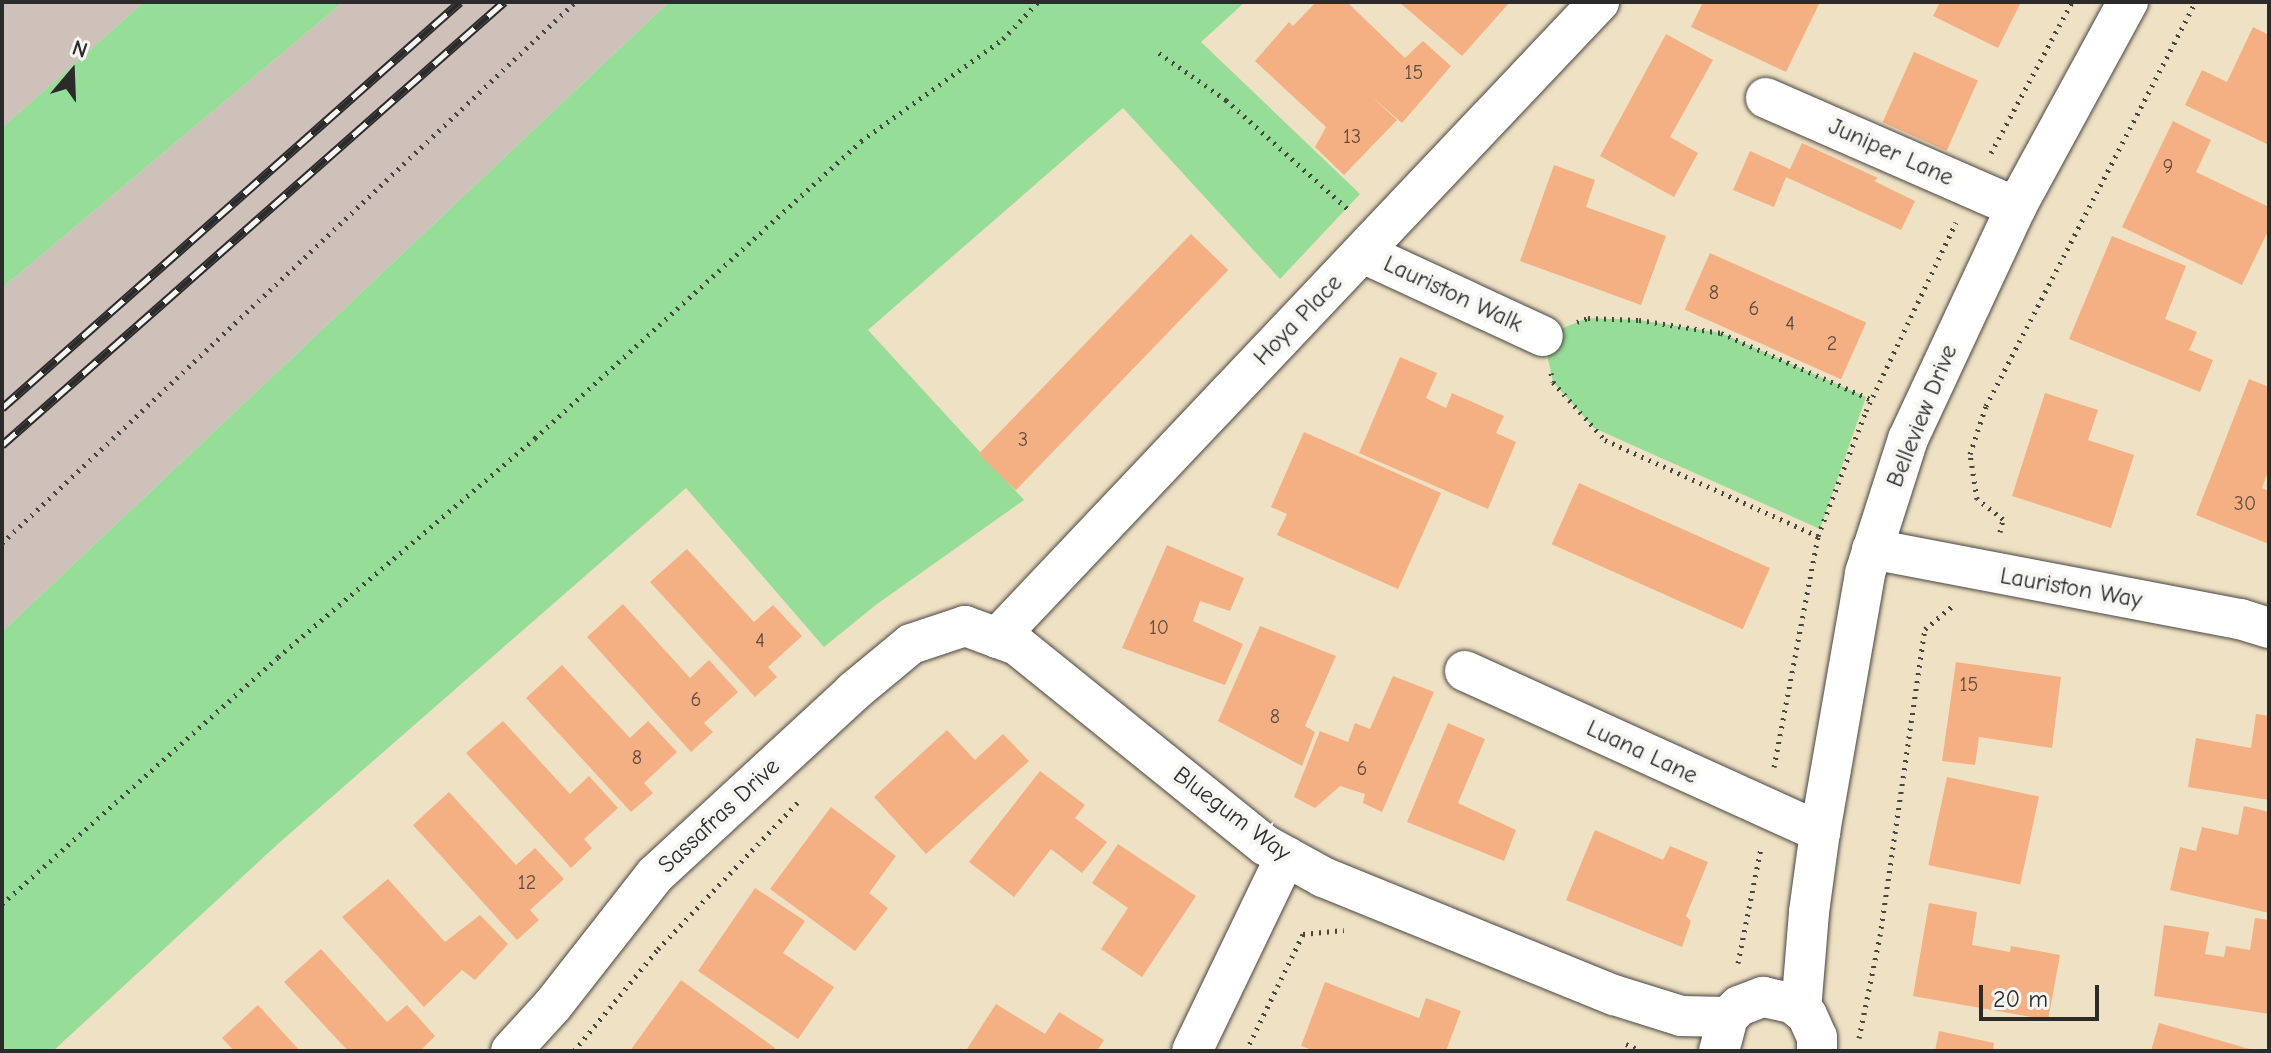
<!DOCTYPE html>
<html>
<head>
<meta charset="utf-8">
<style>
	body { margin:0 }
	#map { position:relative; width:2271px; height:1053px; overflow:hidden; background:#efe1c3; font-family:"Comic Neue",sans-serif }
	div>[style] { position:absolute }
	.industrial>* { inset:0; background:#cec1ba }
	.green>* { inset:0; background:#96dd97 }
	.building>* { inset:0; background:#f4b082; transform-origin:0 0 }
	.path>* { height:5px; margin-top:-2.5px; transform-origin:0; background:repeating-linear-gradient(90deg,#484642 0 2px,transparent 0 8px) }
	.roads { filter:drop-shadow(0 0 2px #484642) drop-shadow(0 0 2px #484642) }
	.minor>* { height:40px; margin:-20px; padding:0 20px; transform-origin:20px; border-radius:20px; background:#fff }
	.rail>* { height:9px; margin-top:-4.5px; transform-origin:0; background:repeating-linear-gradient(90deg,#f6f6f2 0 18px,#2b2b2b 0 36px); box-sizing:border-box; border-block:2px solid #2b2b2b }
	span { translate:-50% -50%; white-space:nowrap; text-align:center; line-height:1.15; -webkit-text-stroke:8px #f6f6f2; paint-order:stroke }
	.number-label { font-size:20px; color:#5d4c41 }
	.number-label span { -webkit-text-stroke-width:0 }
	.street-label { font-size:24px; color:#2b2b2b }
	.frame { position:absolute; inset:0; border:4px solid #2b2b2b; pointer-events:none }
	.north { position:absolute; left:32px; top:32px; width:80px; height:80px; -webkit-text-stroke:6px #f6f6f2; paint-order:stroke; rotate:19deg; font-size:22px; font-weight:700; line-height:32px; text-align:center; color:#2b2b2b }
	.north::after { content:''; display:block; margin:auto; width:28px; height:36px; background:#2b2b2b; clip-path:polygon(50% 0,100% 100%,50% 72%,0 100%) }
	.scale { position:absolute; left:1979px; top:985px; width:120px; height:36px; box-sizing:border-box; border:4px solid #2b2b2b; border-top:0; padding-left:10px; font-size:24px; line-height:28px; white-space:nowrap; color:#2b2b2b; -webkit-text-stroke:6px #f6f6f2; paint-order:stroke }
</style>
</head>
<body>
<div id="map">
	<div class="industrial">
		<div style="clip-path:polygon(2px 2px,144px 2px,2px 128px)"></div>
		<div style="clip-path:polygon(343px 2px,669px 2px,2px 632px,2px 288px)"></div>
	</div>
	<div class="green">
		<div style="clip-path:polygon(144px 2px,343px 2px,2px 288px,2px 128px)"></div>
		<div style="clip-path:polygon(669px 2px,1245px 2px,1201px 42px,1360px 194px,1280px 279px,1123px 108px,868px 330px,1024px 500px,877px 604px,824px 647px,686px 488px,279px 843px,53px 1051px,2px 1051px,2px 632px)"></div>
		<div style="clip-path:polygon(1588px 318px,1639px 320px,1721px 333px,1866px 397px,1820px 529px,1594px 428px,1553px 382px,1543px 336px)"></div>
	</div>
	<div class="building">
		<div style="clip-path:polygon(1316px 2px,1347px 2px,1405px 58px,1423px 41px,1451px 66px,1402px 123px,1371px 96px,1397px 120px,1344px 175px,1315px 147px,1326px 127px,1255px 61px,1289px 22px,1293px 26px)"></div>
		<div style="clip-path:polygon(1399px 2px,1510px 2px,1462px 56px)"></div>
		<div style="clip-path:polygon(1703px 2px,1721px 3px,1820px 2px,1786px 72px,1691px 27px)"></div>
		<div style="clip-path:polygon(1940px 2px,2021px 2px,1998px 48px,1933px 16px)"></div>
		<div style="clip-path:polygon(2253px 27px,2269px 35px,2269px 145px,2185px 105px,2202px 70px,2227px 82px)"></div>
		<div style="clip-path:polygon(1666px 34px,1713px 60px,1670px 137px,1698px 153px,1674px 197px,1600px 156px)"></div>
		<div style="left:1914px;top:52px;width:70px;height:77px;rotate:24deg"></div>
		<div style="clip-path:polygon(2173px 121px,2211px 140px,2196px 172px,2269px 207px,2269px 229px,2242px 285px,2122px 227px)"></div>
		<div style="clip-path:polygon(1802px 143px,1878px 178px,1874px 181px,1915px 201px,1901px 230px,1786px 177px,1774px 207px,1733px 190px,1750px 151px,1790px 169px)"></div>
		<div style="clip-path:polygon(1554px 165px,1595px 180px,1586px 207px,1666px 236px,1641px 305px,1520px 261px)"></div>
		<div style="left:1191px;top:234px;width:52px;height:306px;rotate:44deg"></div>
		<div style="clip-path:polygon(2112px 236px,2186px 266px,2165px 319px,2197px 332px,2189px 350px,2213px 360px,2200px 392px,2069px 339px)"></div>
		<div style="left:1710px;top:253px;width:171px;height:62px;rotate:24deg"></div>
		<div style="clip-path:polygon(1400px 357px,1437px 373px,1426px 398px,1446px 408px,1452px 393px,1504px 416px,1496px 433px,1516px 442px,1488px 509px,1359px 453px)"></div>
		<div style="clip-path:polygon(2249px 379px,2269px 387px,2269px 469px,2262px 488px,2269px 491px,2269px 544px,2196px 515px)"></div>
		<div style="clip-path:polygon(2045px 393px,2098px 410px,2088px 440px,2134px 455px,2111px 528px,2012px 496px)"></div>
		<div style="clip-path:polygon(1304px 432px,1441px 493px,1398px 589px,1277px 535px,1287px 514px,1271px 507px)"></div>
		<div style="left:1579px;top:483px;width:209px;height:67px;rotate:24deg"></div>
		<div style="clip-path:polygon(1167px 545px,1244px 578px,1230px 611px,1200px 601px,1193px 621px,1243px 644px,1225px 685px,1122px 648px)"></div>
		<div style="clip-path:polygon(687px 549px,754px 622px,773px 605px,802px 636px,768px 667px,777px 677px,755px 697px,650px 582px)"></div>
		<div style="clip-path:polygon(623px 604px,690px 678px,709px 660px,738px 692px,704px 723px,713px 732px,691px 752px,587px 637px)"></div>
		<div style="clip-path:polygon(1260px 626px,1336px 656px,1305px 726px,1315px 732px,1302px 766px,1218px 721px)"></div>
		<div style="clip-path:polygon(1956px 662px,2061px 677px,2052px 748px,1979px 737px,1975px 765px,1942px 761px)"></div>
		<div style="clip-path:polygon(562px 665px,630px 738px,648px 721px,677px 752px,644px 783px,653px 793px,631px 812px,526px 698px)"></div>
		<div style="clip-path:polygon(1393px 676px,1434px 692px,1382px 812px,1363px 803px,1365px 794px,1340px 786px,1315px 808px,1294px 797px,1320px 731px,1348px 742px,1355px 723px,1370px 729px)"></div>
		<div style="clip-path:polygon(2256px 714px,2269px 716px,2269px 800px,2188px 787px,2196px 738px,2251px 748px)"></div>
		<div style="clip-path:polygon(503px 721px,570px 794px,589px 776px,618px 808px,584px 839px,592px 848px,571px 868px,466px 753px)"></div>
		<div style="clip-path:polygon(1448px 723px,1485px 739px,1458px 803px,1516px 830px,1504px 861px,1407px 822px)"></div>
		<div style="clip-path:polygon(947px 730px,975px 760px,1003px 734px,1029px 761px,926px 854px,874px 797px)"></div>
		<div style="clip-path:polygon(1040px 771px,1085px 805px,1075px 818px,1107px 842px,1082px 873px,1051px 849px,1014px 897px,969px 862px)"></div>
		<div style="left:1947px;top:777px;width:94px;height:90px;rotate:12deg"></div>
		<div style="clip-path:polygon(449px 792px,516px 865px,535px 848px,564px 879px,530px 910px,539px 920px,517px 940px,413px 825px)"></div>
		<div style="clip-path:polygon(2244px 806px,2269px 812px,2269px 913px,2170px 890px,2180px 847px,2196px 851px,2202px 827px,2238px 835px)"></div>
		<div style="clip-path:polygon(831px 807px,896px 856px,869px 893px,888px 908px,855px 951px,770px 889px)"></div>
		<div style="clip-path:polygon(1595px 830px,1663px 860px,1670px 846px,1708px 862px,1686px 916px,1691px 921px,1682px 947px,1566px 900px)"></div>
		<div style="clip-path:polygon(1118px 844px,1196px 896px,1142px 977px,1101px 949px,1128px 908px,1092px 883px)"></div>
		<div style="clip-path:polygon(388px 879px,445px 942px,480px 915px,508px 944px,475px 980px,462px 970px,424px 1007px,342px 917px)"></div>
		<div style="clip-path:polygon(755px 888px,805px 921px,783px 953px,834px 987px,798px 1039px,698px 971px)"></div>
		<div style="clip-path:polygon(1929px 903px,1977px 912px,1972px 945px,2010px 952px,2011px 946px,2060px 955px,2048px 1020px,1913px 996px)"></div>
		<div style="clip-path:polygon(2255px 918px,2269px 920px,2269px 1014px,2154px 996px,2164px 925px,2209px 932px,2205px 954px,2224px 957px,2226px 946px,2250px 950px)"></div>
		<div style="clip-path:polygon(321px 949px,387px 1022px,407px 1005px,435px 1036px,420px 1051px,348px 1051px,284px 982px)"></div>
		<div style="clip-path:polygon(681px 980px,775px 1048px,773px 1051px,630px 1051px)"></div>
		<div style="clip-path:polygon(1325px 982px,1419px 1018px,1426px 998px,1461px 1011px,1446px 1051px,1315px 1051px,1301px 1046px)"></div>
		<div style="clip-path:polygon(996px 1004px,1045px 1034px,1059px 1012px,1104px 1040px,1097px 1051px,970px 1051px,967px 1049px)"></div>
		<div style="clip-path:polygon(258px 1005px,300px 1051px,234px 1051px,222px 1038px)"></div>
		<div style="clip-path:polygon(2159px 1023px,2253px 1050px,2253px 1051px,2151px 1051px)"></div>
		<div style="clip-path:polygon(1939px 1031px,1994px 1043px,1993px 1051px,1935px 1051px)"></div>
	</div>
	<div class="path">
		<div style="left:1159px;top:53px;width:82px;rotate:35deg"></div>
		<div style="left:1226px;top:100px;width:164px;rotate:41.8deg"></div>
		<div style="left:1991px;top:153px;width:171px;rotate:-61.8deg"></div>
		<div style="left:1577px;top:322px;width:12px;rotate:-20deg"></div>
		<div style="left:1588px;top:318px;width:51px;rotate:2.2deg"></div>
		<div style="left:1639px;top:320px;width:83px;rotate:9deg"></div>
		<div style="left:1721px;top:333px;width:165px;rotate:23.9deg"></div>
		<div style="left:1551px;top:373px;width:9px;rotate:77deg"></div>
		<div style="left:1553px;top:382px;width:78px;rotate:48.1deg"></div>
		<div style="left:1605px;top:440px;width:234px;rotate:24.3deg"></div>
		<div style="left:2000px;top:532px;width:13px;rotate:-77deg"></div>
		<div style="left:2003px;top:519px;width:33px;rotate:-142deg"></div>
		<div style="left:1977px;top:499px;width:46px;rotate:-98.8deg"></div>
		<div style="left:1970px;top:454px;width:51px;rotate:-71.6deg"></div>
		<div style="left:1986px;top:406px;width:455px;rotate:-62.6deg"></div>
		<div style="left:2px;top:543px;width:788px;rotate:-43.35deg"></div>
		<div style="left:1774px;top:767px;width:235px;rotate:-79.2deg"></div>
		<div style="left:1818px;top:536px;width:134px;rotate:-69deg"></div>
		<div style="left:1866px;top:411px;width:209px;rotate:-64.5deg"></div>
		<div style="left:2px;top:904px;width:370px;rotate:-41.8deg"></div>
		<div style="left:278px;top:657px;width:338px;rotate:-40.4deg"></div>
		<div style="left:535px;top:438px;width:441px;rotate:-42.3deg"></div>
		<div style="left:861px;top:141px;width:175px;rotate:-35.7deg"></div>
		<div style="left:1003px;top:39px;width:51px;rotate:-46.6deg"></div>
		<div style="left:1738px;top:963px;width:117px;rotate:-78.7deg"></div>
		<div style="left:1859px;top:1038px;width:104px;rotate:-78.4deg"></div>
		<div style="left:1880px;top:936px;width:310px;rotate:-81.7deg"></div>
		<div style="left:1925px;top:629px;width:35px;rotate:-40deg"></div>
		<div style="left:1626px;top:1044px;width:17px;rotate:24deg"></div>
		<div style="left:574px;top:1051px;width:132px;rotate:-50.5deg"></div>
		<div style="left:658px;top:949px;width:203px;rotate:-46.4deg"></div>
		<div style="left:1246px;top:1051px;width:130px;rotate:-64deg"></div>
		<div style="left:1303px;top:934px;width:41px;rotate:-5.6deg"></div>
	</div>
	<div class="roads">
		<div class="minor">
			<div style="left:1766px;top:98px;width:273px;rotate:23.6deg"></div>
			<div style="left:1363px;top:253px;width:198px;rotate:24.8deg"></div>
			<div style="left:1872px;top:549px;width:375px;rotate:10.8deg"></div>
			<div style="left:2240px;top:619px;width:30px;rotate:17deg"></div>
			<div style="left:997px;top:638px;width:876px;rotate:-46.57deg"></div>
			<div style="left:1465px;top:671px;width:390px;rotate:24.4deg"></div>
			<div style="left:1801px;top:1010px;width:98px;rotate:-85.3deg"></div>
			<div style="left:1809px;top:912px;width:81px;rotate:-82.2deg"></div>
			<div style="left:1820px;top:832px;width:263px;rotate:-80.1deg"></div>
			<div style="left:1865px;top:573px;width:141px;rotate:-72.2deg"></div>
			<div style="left:1908px;top:439px;width:256px;rotate:-65deg"></div>
			<div style="left:2016px;top:207px;width:234px;rotate:-61.4deg"></div>
			<div style="left:511px;top:1051px;width:62px;rotate:-47.6deg"></div>
			<div style="left:553px;top:1005px;width:165px;rotate:-51.9deg"></div>
			<div style="left:655px;top:875px;width:270px;rotate:-42.7deg"></div>
			<div style="left:853px;top:692px;width:75px;rotate:-39.6deg"></div>
			<div style="left:911px;top:644px;width:57px;rotate:-18.4deg"></div>
			<div style="left:965px;top:626px;width:55px;rotate:20.1deg"></div>
			<div style="left:1017px;top:645px;width:319px;rotate:38.9deg"></div>
			<div style="left:1265px;top:845px;width:66px;rotate:28.9deg"></div>
			<div style="left:1323px;top:877px;width:314px;rotate:22.1deg"></div>
			<div style="left:1614px;top:995px;width:70px;rotate:17.4deg"></div>
			<div style="left:1681px;top:1016px;width:47px;rotate:1.2deg"></div>
			<div style="left:1192px;top:1051px;width:216px;rotate:-64.3deg"></div>
			<div style="left:1719px;top:1051px;width:35px;rotate:-75deg"></div>
			<div style="left:1728px;top:1017px;width:16px;rotate:-45deg"></div>
			<div style="left:1739px;top:1006px;width:26px;rotate:-21deg"></div>
			<div style="left:1763px;top:997px;width:30px;rotate:12deg"></div>
			<div style="left:1792px;top:1003px;width:19px;rotate:39deg"></div>
			<div style="left:1807px;top:1015px;width:24px;rotate:66deg"></div>
			<div style="left:1817px;top:1037px;width:14px;rotate:90deg"></div>
		</div>
	</div>
	<div class="rail">
		<div style="left:2px;top:408px;width:612px;rotate:-41.56deg"></div>
		<div style="left:2px;top:445px;width:670px;rotate:-41.43deg"></div>
	</div>
	<div class="number-label">
		<span style="left:1414px;top:72px">15</span>
		<span style="left:1352px;top:136px">13</span>
		<span style="left:2168px;top:166px">9</span>
		<span style="left:1714px;top:292px">8</span>
		<span style="left:1754px;top:308px">6</span>
		<span style="left:1790px;top:323px">4</span>
		<span style="left:1832px;top:343px">2</span>
		<span style="left:1023px;top:439px">3</span>
		<span style="left:2245px;top:503px">30</span>
		<span style="left:1159px;top:627px">10</span>
		<span style="left:760px;top:640px">4</span>
		<span style="left:1969px;top:684px">15</span>
		<span style="left:696px;top:699px">6</span>
		<span style="left:1275px;top:716px">8</span>
		<span style="left:637px;top:757px">8</span>
		<span style="left:1362px;top:768px">6</span>
		<span style="left:527px;top:882px">12</span>
	</div>
	<div class="street-label">
		<span style="left:1891px;top:152px;rotate:24deg">Juniper Lane</span>
		<span style="left:1453px;top:294px;rotate:25deg">Lauriston Walk</span>
		<span style="left:1298px;top:320px;rotate:-46deg">Hoya Place</span>
		<span style="left:1922px;top:416px;rotate:-68deg">Belleview Drive</span>
		<span style="left:2071px;top:588px;rotate:10deg">Lauriston Way</span>
		<span style="left:1642px;top:752px;rotate:25deg">Luana Lane</span>
		<span style="left:1232px;top:814px;rotate:37deg">Bluegum Way</span>
		<span style="left:719px;top:816px;rotate:-43deg">Sassafras Drive</span>
	</div>
	<div class="frame"></div>
	<div class="north">N</div>
	<div class="scale">20 m</div>
</div>
</body>
</html>
